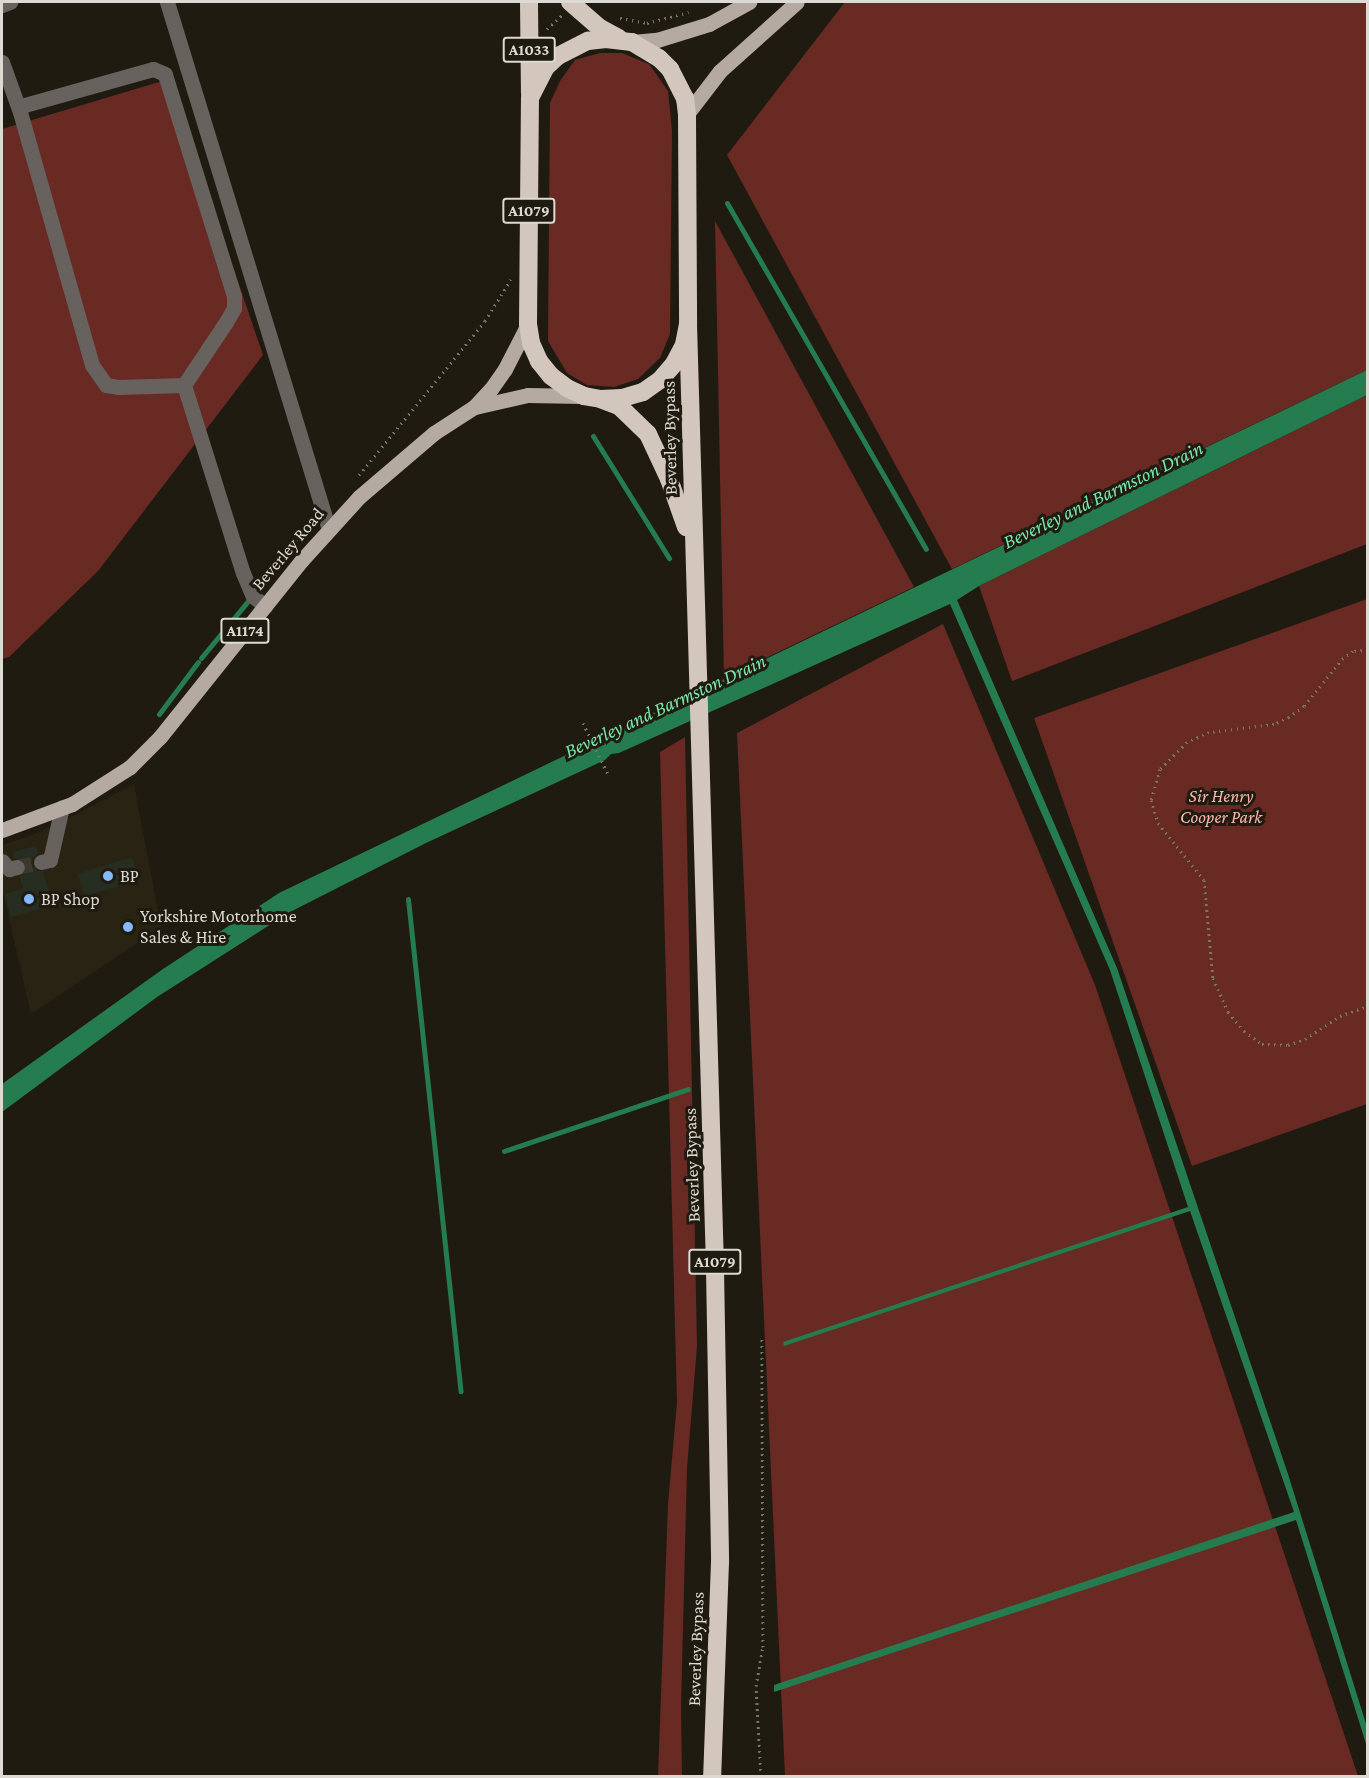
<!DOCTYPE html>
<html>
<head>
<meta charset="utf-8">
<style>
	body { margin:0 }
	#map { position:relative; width:1369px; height:1778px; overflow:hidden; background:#1f1b11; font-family:"Crimson Pro",serif }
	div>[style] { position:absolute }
	.built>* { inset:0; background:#292313 }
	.green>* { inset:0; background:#692a24 }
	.water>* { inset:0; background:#257c4f }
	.stream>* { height:5px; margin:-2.5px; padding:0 2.5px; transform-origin:2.5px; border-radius:2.5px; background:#257c4f }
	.building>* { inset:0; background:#282d22; transform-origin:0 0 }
	.minor-tunnel>* { height:15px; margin-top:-7.5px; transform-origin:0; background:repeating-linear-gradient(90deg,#3b382e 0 15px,transparent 0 23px) }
	.path>* { height:3px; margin-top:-1.5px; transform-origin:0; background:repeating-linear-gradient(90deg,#77746c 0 1.5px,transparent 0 6px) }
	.minor>* { height:15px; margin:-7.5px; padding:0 7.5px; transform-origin:7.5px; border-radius:7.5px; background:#67625e }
	.major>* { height:15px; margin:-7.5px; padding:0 7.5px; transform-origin:7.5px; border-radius:7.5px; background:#b4aaa1 }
	.highway>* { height:18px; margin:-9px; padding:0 9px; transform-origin:9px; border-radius:9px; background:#d3c6bc }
	.dots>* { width:16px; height:16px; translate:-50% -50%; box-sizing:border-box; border:3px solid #1f1b11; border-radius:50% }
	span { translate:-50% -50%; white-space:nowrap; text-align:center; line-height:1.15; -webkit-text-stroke:6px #1f1b11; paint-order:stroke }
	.shield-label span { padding:2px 4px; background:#1f1b11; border:2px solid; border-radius:4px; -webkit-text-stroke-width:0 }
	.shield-label { font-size:16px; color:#dcdad3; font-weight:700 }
	.street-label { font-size:18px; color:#dcdad3 }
	.park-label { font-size:18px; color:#fcb6ad; font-style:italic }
	.poi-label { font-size:18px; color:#dcdad3 }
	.left { translate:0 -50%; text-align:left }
	.water-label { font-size:20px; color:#77e8a7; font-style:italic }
	.frame { position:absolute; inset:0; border:3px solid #dcdad3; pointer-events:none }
</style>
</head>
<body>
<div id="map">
	<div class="built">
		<div style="clip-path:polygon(134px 784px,161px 927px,31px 1014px,2px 888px,2px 845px,32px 835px,63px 821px)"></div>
	</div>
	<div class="green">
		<div style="clip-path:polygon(845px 2px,1367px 2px,1367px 370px,952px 569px,727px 155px)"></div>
		<div style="clip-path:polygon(600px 53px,622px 53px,649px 64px,668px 91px,672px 130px,670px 334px,660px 358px,638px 379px,614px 387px,587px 385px,567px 373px,548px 341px,550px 103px,560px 81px,575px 60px)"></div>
		<div style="clip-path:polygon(169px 79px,263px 355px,98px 571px,9px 657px,2px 659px,2px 129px)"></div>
		<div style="clip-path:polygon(715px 221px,914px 587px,724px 678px)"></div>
		<div style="clip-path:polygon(1367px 395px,1367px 544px,1012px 681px,979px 586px)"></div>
		<div style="clip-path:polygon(1367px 599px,1367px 1104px,1192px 1166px,1034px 718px)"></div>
		<div style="clip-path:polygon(943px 624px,1095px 985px,1358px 1776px,785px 1776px,737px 733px)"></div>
		<div style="clip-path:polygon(685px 737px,697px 1346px,687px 1468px,681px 1708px,682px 1776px,658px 1776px,668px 1504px,677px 1402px,660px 752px)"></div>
	</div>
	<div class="water">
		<div style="clip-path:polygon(1367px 370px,1367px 395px,979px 586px,957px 600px,1117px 968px,1288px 1474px,1367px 1727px,1367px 1747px,1296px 1520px,774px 1692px,774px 1685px,1294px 1512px,1190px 1211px,784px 1346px,783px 1342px,1188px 1207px,1110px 970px,950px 604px,619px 753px,611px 754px,605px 760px,426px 843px,290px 912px,157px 997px,2px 1112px,2px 1084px,163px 969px,279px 893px)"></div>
	</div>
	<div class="stream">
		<div style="left:727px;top:203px;width:399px;rotate:60.1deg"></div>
		<div style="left:593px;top:436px;width:144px;rotate:58.1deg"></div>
		<div style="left:293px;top:544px;width:34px;rotate:-50deg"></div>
		<div style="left:257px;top:590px;width:50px;rotate:-50.6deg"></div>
		<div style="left:201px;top:658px;width:74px;rotate:-50.5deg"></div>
		<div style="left:159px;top:714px;width:65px;rotate:-53.1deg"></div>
		<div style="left:408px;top:899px;width:495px;rotate:83.9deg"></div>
		<div style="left:504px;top:1151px;width:194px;rotate:-18.6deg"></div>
	</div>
	<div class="building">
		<div style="clip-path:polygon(36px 846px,38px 853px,32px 859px,32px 865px,38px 871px,43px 871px,53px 905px,11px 917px,5px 894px,23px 888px,20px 876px,26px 869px,24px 861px,14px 858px,13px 852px)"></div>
		<div style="left:132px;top:857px;width:24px;height:57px;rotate:73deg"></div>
	</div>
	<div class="minor-tunnel">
		<div style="left:17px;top:867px;width:25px;rotate:-12deg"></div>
	</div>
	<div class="path">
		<div style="left:620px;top:18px;width:27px;rotate:10deg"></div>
		<div style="left:647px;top:23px;width:43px;rotate:-14.7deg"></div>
		<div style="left:547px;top:29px;width:21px;rotate:-43deg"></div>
		<div style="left:359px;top:475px;width:199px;rotate:-50.7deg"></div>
		<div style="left:485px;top:321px;width:49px;rotate:-58.2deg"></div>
		<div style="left:1368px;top:650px;width:15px;rotate:176deg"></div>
		<div style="left:1353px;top:651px;width:12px;rotate:145deg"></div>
		<div style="left:1343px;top:658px;width:62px;rotate:129.1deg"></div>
		<div style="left:1304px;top:706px;width:19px;rotate:144deg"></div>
		<div style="left:1289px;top:717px;width:17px;rotate:155deg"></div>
		<div style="left:1274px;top:724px;width:65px;rotate:173deg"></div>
		<div style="left:1209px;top:732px;width:24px;rotate:156deg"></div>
		<div style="left:1187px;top:742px;width:38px;rotate:135deg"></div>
		<div style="left:1160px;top:769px;width:32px;rotate:106deg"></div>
		<div style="left:1151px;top:800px;width:24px;rotate:73deg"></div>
		<div style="left:1158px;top:823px;width:73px;rotate:51.1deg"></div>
		<div style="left:1204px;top:880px;width:98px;rotate:84.8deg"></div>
		<div style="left:1213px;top:978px;width:37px;rotate:66deg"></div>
		<div style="left:1228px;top:1012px;width:25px;rotate:50deg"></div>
		<div style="left:1244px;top:1031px;width:22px;rotate:36deg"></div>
		<div style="left:1262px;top:1044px;width:26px;rotate:2deg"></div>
		<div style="left:1288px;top:1045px;width:18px;rotate:-19deg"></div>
		<div style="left:1305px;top:1039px;width:42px;rotate:-33.3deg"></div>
		<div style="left:1340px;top:1016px;width:30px;rotate:-20deg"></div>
		<div style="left:583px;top:723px;width:59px;rotate:63.9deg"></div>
		<div style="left:761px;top:1776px;width:90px;rotate:-93.2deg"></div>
		<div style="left:756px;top:1686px;width:40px;rotate:-80deg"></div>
		<div style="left:763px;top:1647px;width:310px;rotate:-90.2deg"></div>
	</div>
	<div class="minor">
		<div style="left:167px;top:2px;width:552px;rotate:72.94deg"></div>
		<div style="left:2px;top:5px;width:9px;rotate:-21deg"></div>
		<div style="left:2px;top:62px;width:53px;rotate:70.2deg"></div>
		<div style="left:184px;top:385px;width:76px;rotate:-56.3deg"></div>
		<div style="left:226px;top:322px;width:16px;rotate:-60deg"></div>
		<div style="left:234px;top:308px;width:12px;rotate:-90deg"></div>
		<div style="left:234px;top:296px;width:232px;rotate:-107.3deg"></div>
		<div style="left:165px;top:74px;width:13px;rotate:-157deg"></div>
		<div style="left:153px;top:69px;width:137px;rotate:164.3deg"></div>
		<div style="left:21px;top:106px;width:6px;rotate:99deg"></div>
		<div style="left:20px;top:112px;width:263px;rotate:74.1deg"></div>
		<div style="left:92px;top:365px;width:24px;rotate:55deg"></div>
		<div style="left:106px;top:385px;width:12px;rotate:9deg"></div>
		<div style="left:118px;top:387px;width:66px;rotate:-1.7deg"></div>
		<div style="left:184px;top:385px;width:197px;rotate:72.6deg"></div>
		<div style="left:243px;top:573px;width:25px;rotate:67deg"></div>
		<div style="left:253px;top:596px;width:16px;rotate:40deg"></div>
		<div style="left:2px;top:861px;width:11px;rotate:49deg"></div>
		<div style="left:9px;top:869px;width:8px;rotate:-14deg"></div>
		<div style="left:41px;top:862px;width:9px;rotate:-13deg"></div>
		<div style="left:50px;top:860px;width:54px;rotate:-77.2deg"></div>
	</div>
	<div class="major">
		<div style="left:632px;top:42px;width:25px;rotate:-5deg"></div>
		<div style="left:657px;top:40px;width:54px;rotate:-17.1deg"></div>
		<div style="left:709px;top:24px;width:46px;rotate:-28.8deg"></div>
		<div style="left:687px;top:114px;width:54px;rotate:-52.5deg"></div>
		<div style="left:720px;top:71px;width:103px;rotate:-41.9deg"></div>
		<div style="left:475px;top:407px;width:54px;rotate:-12.8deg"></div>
		<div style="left:528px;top:395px;width:53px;rotate:1.1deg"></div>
		<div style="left:2px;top:830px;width:75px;rotate:-20.4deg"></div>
		<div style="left:72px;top:804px;width:69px;rotate:-32.5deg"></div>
		<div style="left:130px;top:767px;width:42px;rotate:-45deg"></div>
		<div style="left:160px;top:737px;width:226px;rotate:-51.3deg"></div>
		<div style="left:301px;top:561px;width:86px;rotate:-47.8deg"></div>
		<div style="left:359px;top:497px;width:99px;rotate:-40.5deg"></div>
		<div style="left:434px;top:433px;width:48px;rotate:-33deg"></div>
		<div style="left:474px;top:407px;width:25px;rotate:-47deg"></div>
		<div style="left:491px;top:389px;width:24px;rotate:-55deg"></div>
		<div style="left:505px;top:369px;width:51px;rotate:-62.9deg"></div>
	</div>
	<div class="highway">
		<div style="left:529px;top:2px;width:91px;rotate:89.4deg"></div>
		<div style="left:570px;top:2px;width:40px;rotate:41deg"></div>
		<div style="left:600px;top:28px;width:21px;rotate:28deg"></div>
		<div style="left:606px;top:39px;width:26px;rotate:7deg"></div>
		<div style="left:632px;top:42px;width:31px;rotate:31deg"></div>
		<div style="left:659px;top:58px;width:16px;rotate:45deg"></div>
		<div style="left:670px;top:69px;width:33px;rotate:63deg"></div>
		<div style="left:685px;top:98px;width:16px;rotate:83deg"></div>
		<div style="left:687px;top:114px;width:210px;rotate:89.7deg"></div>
		<div style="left:688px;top:324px;width:21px;rotate:101deg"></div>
		<div style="left:684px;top:345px;width:21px;rotate:118deg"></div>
		<div style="left:674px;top:364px;width:21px;rotate:131deg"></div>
		<div style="left:660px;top:380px;width:21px;rotate:145deg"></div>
		<div style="left:643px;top:392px;width:22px;rotate:164deg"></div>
		<div style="left:622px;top:398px;width:21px;rotate:177deg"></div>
		<div style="left:601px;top:399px;width:17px;rotate:-170deg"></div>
		<div style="left:584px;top:396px;width:19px;rotate:-155deg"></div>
		<div style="left:567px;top:388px;width:20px;rotate:-143deg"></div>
		<div style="left:551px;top:376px;width:19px;rotate:-129deg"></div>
		<div style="left:539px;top:361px;width:20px;rotate:-114deg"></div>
		<div style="left:531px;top:343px;width:19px;rotate:-99deg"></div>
		<div style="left:528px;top:324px;width:226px;rotate:-89.5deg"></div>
		<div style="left:530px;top:98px;width:34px;rotate:-63deg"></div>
		<div style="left:545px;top:68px;width:18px;rotate:-43deg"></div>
		<div style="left:558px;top:56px;width:34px;rotate:-27deg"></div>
		<div style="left:588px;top:41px;width:18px;rotate:-6deg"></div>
		<div style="left:688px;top:324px;width:945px;rotate:88.36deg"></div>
		<div style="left:715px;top:1269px;width:293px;rotate:89deg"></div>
		<div style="left:720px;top:1562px;width:214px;rotate:92.1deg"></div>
		<div style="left:603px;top:400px;width:17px;rotate:21deg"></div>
		<div style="left:619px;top:406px;width:40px;rotate:44deg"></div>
		<div style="left:648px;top:434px;width:50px;rotate:65deg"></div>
		<div style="left:669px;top:479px;width:51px;rotate:70.5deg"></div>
	</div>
	<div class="dots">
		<div style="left:108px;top:876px;background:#86bbfb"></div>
		<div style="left:29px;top:899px;background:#86bbfb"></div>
		<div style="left:128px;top:927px;background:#86bbfb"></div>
	</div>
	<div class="shield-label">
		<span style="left:529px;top:50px">A1033</span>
		<span style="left:529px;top:211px">A1079</span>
		<span style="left:245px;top:631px">A1174</span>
		<span style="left:715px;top:1262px">A1079</span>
	</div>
	<div class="street-label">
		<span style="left:670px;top:438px;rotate:-91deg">Beverley Bypass</span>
		<span style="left:288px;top:549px;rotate:-50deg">Beverley Road</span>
		<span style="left:692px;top:1165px;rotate:-92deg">Beverley Bypass</span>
		<span style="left:696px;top:1649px;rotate:-88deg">Beverley Bypass</span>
	</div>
	<div class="park-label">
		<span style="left:1221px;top:807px">Sir Henry<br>Cooper Park</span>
	</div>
	<div class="poi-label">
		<span class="left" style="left:120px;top:876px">BP</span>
		<span class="left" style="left:41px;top:899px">BP Shop</span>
		<span class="left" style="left:140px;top:927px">Yorkshire Motorhome<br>Sales &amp; Hire</span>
	</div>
	<div class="water-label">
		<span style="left:1103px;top:495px;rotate:-26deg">Beverley and Barmston Drain</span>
		<span style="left:665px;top:706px;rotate:-25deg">Beverley and Barmston Drain</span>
	</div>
	<div class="frame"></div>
</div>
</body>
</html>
